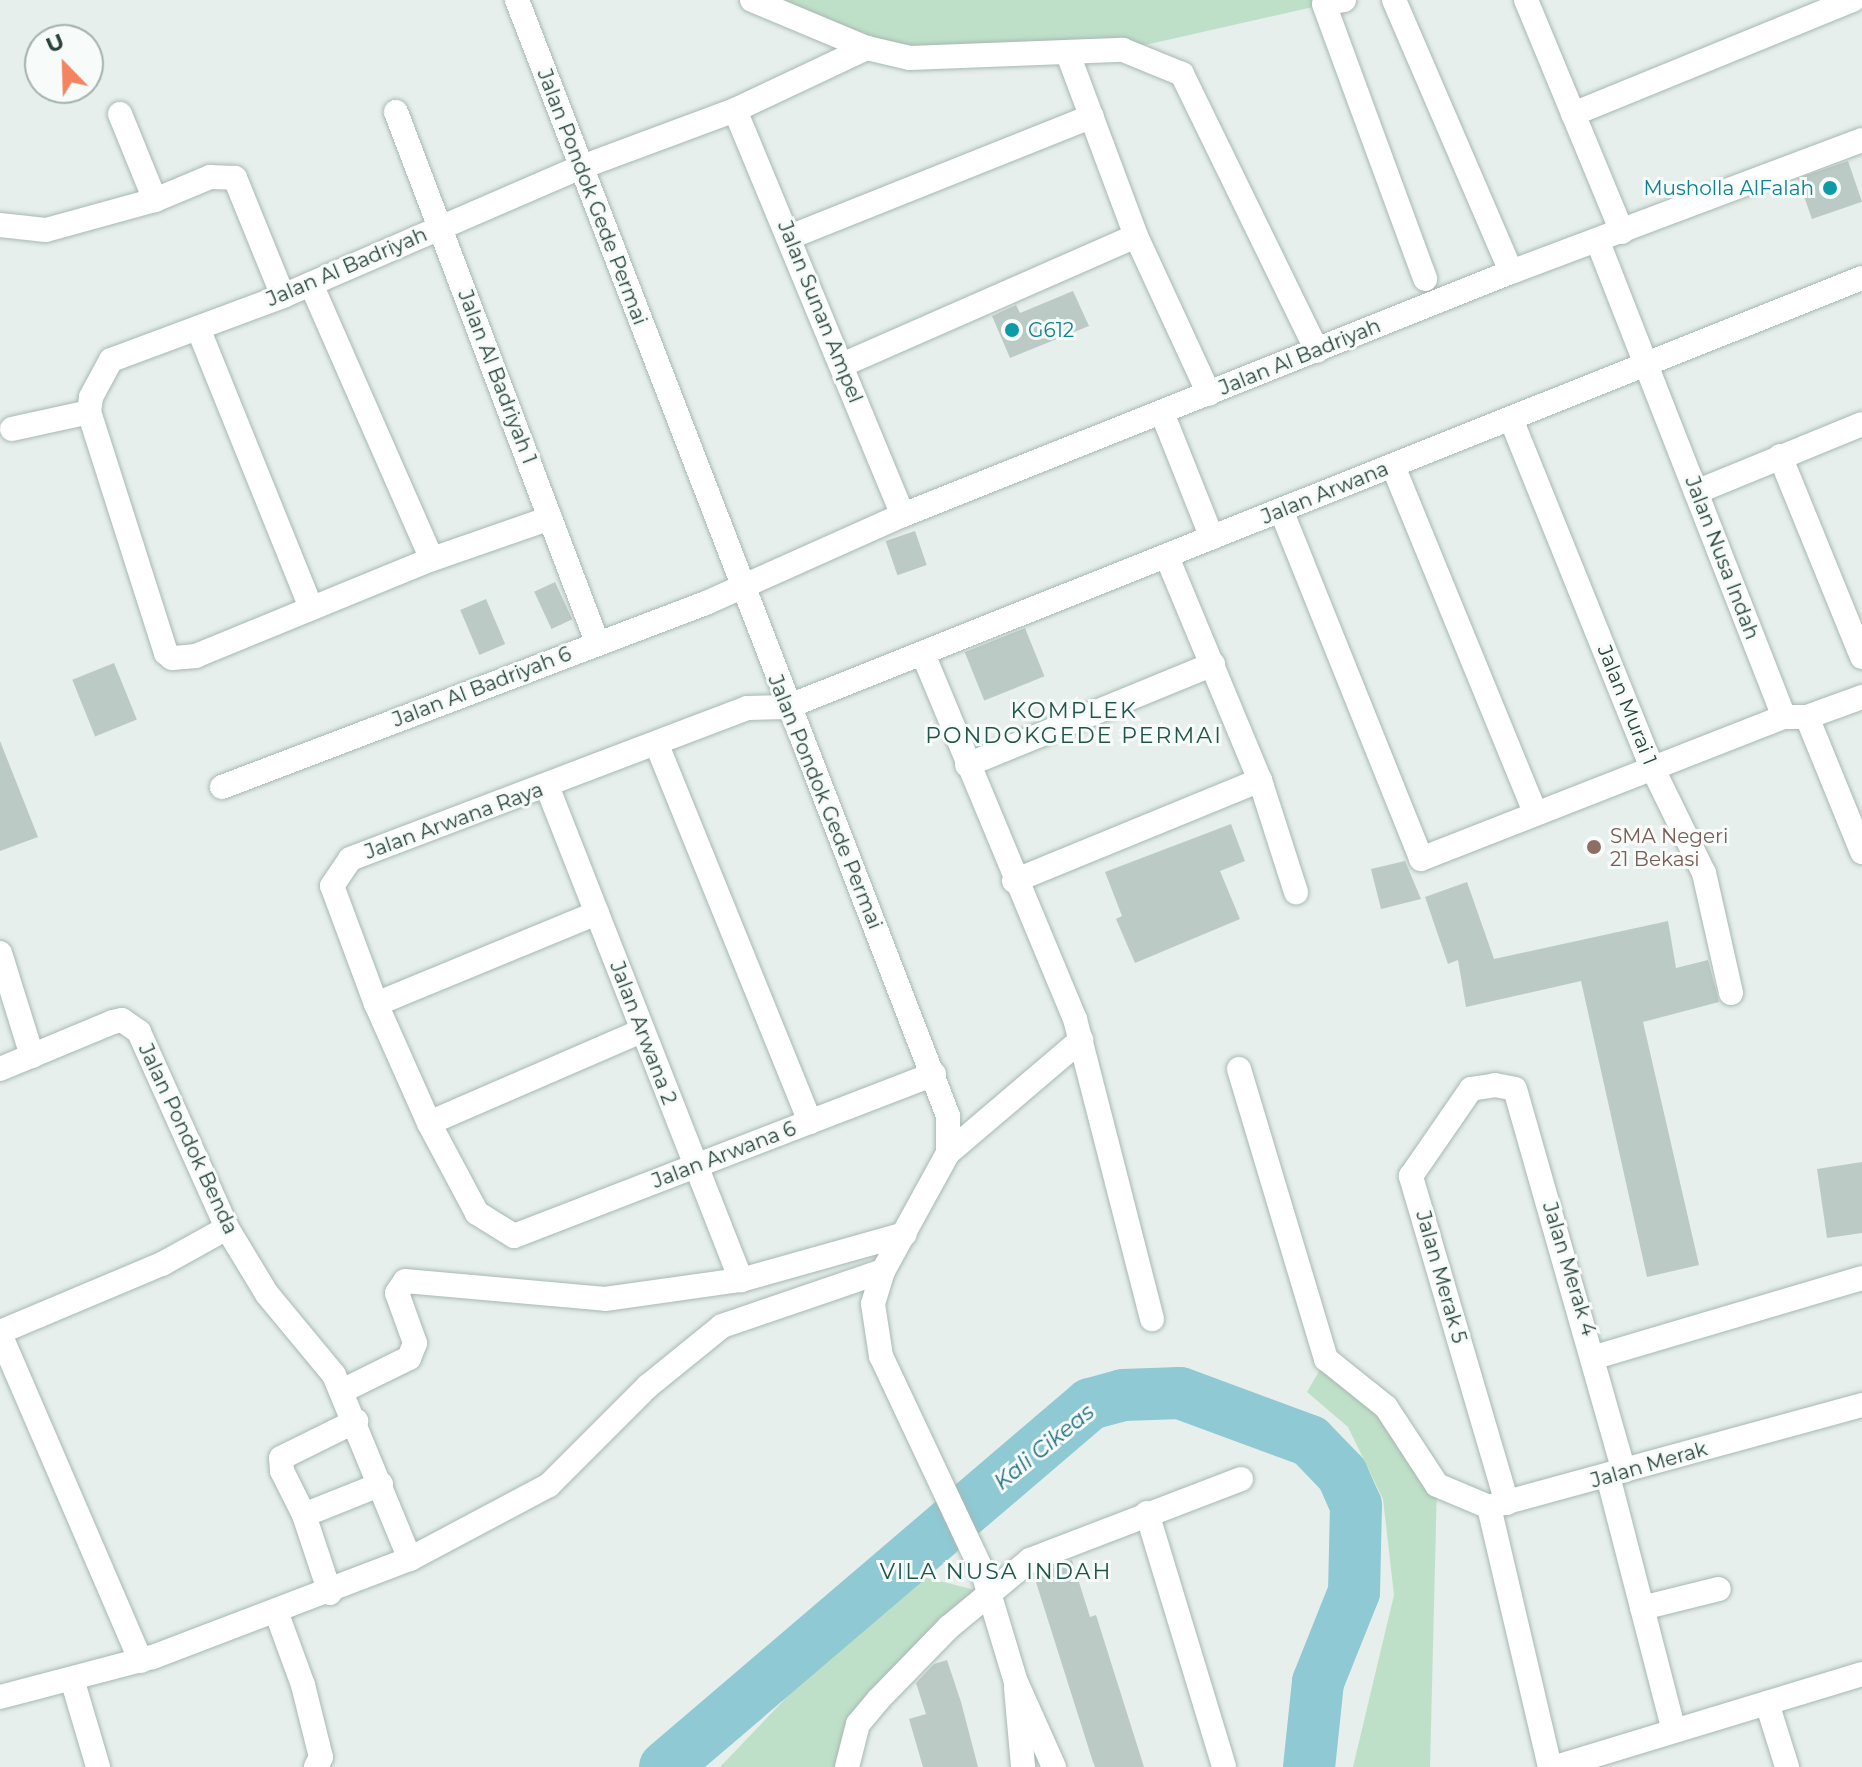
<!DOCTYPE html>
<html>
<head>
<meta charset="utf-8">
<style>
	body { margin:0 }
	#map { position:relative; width:1862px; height:1767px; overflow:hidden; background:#e6efeb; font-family:Montserrat,sans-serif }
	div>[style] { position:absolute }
	.green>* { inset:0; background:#bfe0c8 }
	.river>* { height:52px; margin:-26px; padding:0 26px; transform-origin:26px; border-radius:26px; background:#8ec9d4 }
	.building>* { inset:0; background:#bbcac4; transform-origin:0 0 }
	.roads { filter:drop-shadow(0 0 2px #a8b8b2) drop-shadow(0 0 2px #a8b8b2) }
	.minor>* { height:24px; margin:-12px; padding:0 12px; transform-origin:12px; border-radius:12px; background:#fff }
	.tertiary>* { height:24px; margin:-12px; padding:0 12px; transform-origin:12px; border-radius:12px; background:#fff }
	.dots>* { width:22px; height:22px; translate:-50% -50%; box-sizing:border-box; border:4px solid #f7fbf9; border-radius:50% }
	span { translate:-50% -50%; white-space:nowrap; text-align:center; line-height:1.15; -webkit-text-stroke:6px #f7fbf9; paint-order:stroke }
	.culture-label { font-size:20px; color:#0d838f }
	.right { translate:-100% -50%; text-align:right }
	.left { translate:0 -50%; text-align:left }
	.street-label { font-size:20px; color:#24423a }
	.education-label { font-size:20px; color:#785e54 }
	.neighbourhood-label { font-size:22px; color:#1f5548; letter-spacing:2px }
	.water-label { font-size:22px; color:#1c6f80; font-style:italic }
	.north { position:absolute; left:24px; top:24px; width:80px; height:80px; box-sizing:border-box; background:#f7fbf9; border:2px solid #a3b1ad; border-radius:50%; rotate:337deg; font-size:22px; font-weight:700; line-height:32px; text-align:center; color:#24423a }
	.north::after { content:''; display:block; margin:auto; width:28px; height:36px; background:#f4845f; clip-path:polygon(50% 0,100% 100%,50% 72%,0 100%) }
</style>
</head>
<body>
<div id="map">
	<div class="green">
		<div style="clip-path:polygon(753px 0,1344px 0,1123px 50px,910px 58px)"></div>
		<div style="clip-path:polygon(1326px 1359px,1361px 1384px,1437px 1485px,1430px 1767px,1353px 1767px,1394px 1595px,1383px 1499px,1348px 1427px,1307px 1392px)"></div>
		<div style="clip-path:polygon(916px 1575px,991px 1594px,878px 1700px,843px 1767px,720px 1767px,849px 1632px)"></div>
	</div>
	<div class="river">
		<div style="left:665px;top:1767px;width:559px;rotate:-40.5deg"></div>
		<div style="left:1090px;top:1404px;width:34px;rotate:-15deg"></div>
		<div style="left:1123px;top:1395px;width:57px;rotate:-2deg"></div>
		<div style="left:1180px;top:1393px;width:139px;rotate:20.3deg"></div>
		<div style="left:1310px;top:1441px;width:46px;rotate:45.9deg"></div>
		<div style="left:1342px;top:1474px;width:34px;rotate:66deg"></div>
		<div style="left:1356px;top:1505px;width:87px;rotate:91.3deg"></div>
		<div style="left:1354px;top:1592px;width:97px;rotate:111.8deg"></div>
		<div style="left:1318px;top:1682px;width:85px;rotate:96deg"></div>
	</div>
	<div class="building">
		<div style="left:1848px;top:161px;width:43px;height:53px;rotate:71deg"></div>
		<div style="clip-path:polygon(1073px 291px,1089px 326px,1010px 358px,992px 316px,1016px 305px,1020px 313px)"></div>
		<div style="left:915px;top:531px;width:36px;height:31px;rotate:71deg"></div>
		<div style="left:555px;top:582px;width:41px;height:23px;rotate:65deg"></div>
		<div style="left:486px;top:599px;width:49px;height:28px;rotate:67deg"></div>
		<div style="left:1025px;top:628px;width:52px;height:65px;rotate:68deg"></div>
		<div style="left:114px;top:663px;width:61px;height:45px;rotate:68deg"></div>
		<div style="clip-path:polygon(0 741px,38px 837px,0 851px)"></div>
		<div style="clip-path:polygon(1231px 824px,1245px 861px,1220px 871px,1240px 919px,1135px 963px,1116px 919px,1122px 916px,1105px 872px)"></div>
		<div style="clip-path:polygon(1405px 861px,1421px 899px,1381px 909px,1371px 869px)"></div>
		<div style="clip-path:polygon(1467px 882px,1494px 959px,1668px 921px,1676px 968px,1708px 960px,1719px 1002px,1643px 1022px,1699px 1265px,1647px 1277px,1581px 981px,1466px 1007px,1458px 960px,1448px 964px,1425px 897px)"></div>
		<div style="clip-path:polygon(1862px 1162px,1862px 1233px,1827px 1238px,1817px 1169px)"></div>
		<div style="clip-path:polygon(1072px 1560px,1090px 1617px,1096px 1615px,1144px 1767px,1095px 1767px,1092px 1759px,1034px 1576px)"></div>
		<div style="clip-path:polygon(947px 1660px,961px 1702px,978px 1767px,923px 1767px,909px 1719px,926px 1714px,916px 1683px,934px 1664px)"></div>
	</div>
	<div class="roads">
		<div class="minor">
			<div style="left:752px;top:0;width:125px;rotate:22.7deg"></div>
			<div style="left:867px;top:48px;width:44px;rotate:13.1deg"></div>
			<div style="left:910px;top:58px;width:213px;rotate:-2.2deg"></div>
			<div style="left:1123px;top:50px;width:64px;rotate:22.1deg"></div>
			<div style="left:1182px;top:74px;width:308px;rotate:64deg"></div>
			<div style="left:1344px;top:0;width:20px;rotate:169deg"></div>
			<div style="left:1324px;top:4px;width:293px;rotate:69.8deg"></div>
			<div style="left:1394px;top:0;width:296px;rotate:66.7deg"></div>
			<div style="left:1526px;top:0;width:251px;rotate:67.5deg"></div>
			<div style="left:1068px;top:54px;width:194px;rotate:69.5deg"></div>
			<div style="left:1136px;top:236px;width:174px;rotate:65.2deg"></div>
			<div style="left:735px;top:110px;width:438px;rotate:67.5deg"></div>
			<div style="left:396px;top:112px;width:567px;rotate:69.23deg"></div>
			<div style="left:120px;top:114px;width:93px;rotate:67.9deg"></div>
			<div style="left:1573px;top:114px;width:302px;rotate:-22.2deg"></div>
			<div style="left:0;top:225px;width:46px;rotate:6.2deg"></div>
			<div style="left:46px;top:230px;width:113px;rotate:-15.4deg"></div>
			<div style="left:155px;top:200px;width:60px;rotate:-22.7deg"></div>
			<div style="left:210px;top:177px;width:25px;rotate:2deg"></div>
			<div style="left:235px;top:178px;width:127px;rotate:67.9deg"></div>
			<div style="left:790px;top:237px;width:325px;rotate:-21.8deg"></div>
			<div style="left:1598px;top:242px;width:510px;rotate:68.62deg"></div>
			<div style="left:1784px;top:717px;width:23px"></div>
			<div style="left:1807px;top:717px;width:146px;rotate:67.8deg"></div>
			<div style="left:311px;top:284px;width:300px;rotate:66.3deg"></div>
			<div style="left:198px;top:328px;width:302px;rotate:68deg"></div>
			<div style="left:842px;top:365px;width:321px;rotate:-23.7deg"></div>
			<div style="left:1163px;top:415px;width:132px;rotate:68.3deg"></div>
			<div style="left:1511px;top:419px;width:373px;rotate:68deg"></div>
			<div style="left:1651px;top:765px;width:120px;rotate:63.9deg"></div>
			<div style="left:1704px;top:873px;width:123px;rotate:77.3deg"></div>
			<div style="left:12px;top:429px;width:79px;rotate:-12.4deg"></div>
			<div style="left:1780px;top:456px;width:217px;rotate:67.8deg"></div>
			<div style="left:1393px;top:466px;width:374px;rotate:67.7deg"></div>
			<div style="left:1696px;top:492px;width:179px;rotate:-22.3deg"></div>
			<div style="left:1281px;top:510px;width:376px;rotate:68.1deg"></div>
			<div style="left:1421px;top:859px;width:390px;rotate:-21.4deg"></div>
			<div style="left:550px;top:518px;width:125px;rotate:160.8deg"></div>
			<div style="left:432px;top:559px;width:255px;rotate:157.7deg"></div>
			<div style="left:196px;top:656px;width:24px;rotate:175deg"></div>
			<div style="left:172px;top:658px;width:8px;rotate:-140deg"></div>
			<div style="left:166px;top:653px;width:253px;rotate:-107.7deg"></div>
			<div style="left:89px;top:412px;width:15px;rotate:-82deg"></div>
			<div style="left:91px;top:397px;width:42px;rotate:-61.6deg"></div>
			<div style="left:111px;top:360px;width:184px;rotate:-20.4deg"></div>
			<div style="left:283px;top:296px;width:322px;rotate:-23.4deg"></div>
			<div style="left:579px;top:168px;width:166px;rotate:-20.4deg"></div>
			<div style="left:735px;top:110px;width:146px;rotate:-25.2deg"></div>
			<div style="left:1167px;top:557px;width:242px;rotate:67.4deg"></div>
			<div style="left:1260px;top:780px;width:118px;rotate:72.2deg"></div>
			<div style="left:923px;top:654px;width:395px;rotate:67.4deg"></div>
			<div style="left:1075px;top:1019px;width:310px;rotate:75.6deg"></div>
			<div style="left:1807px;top:717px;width:59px;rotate:-20deg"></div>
			<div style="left:657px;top:745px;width:407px;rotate:67.9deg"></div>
			<div style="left:967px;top:765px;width:266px;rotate:-22.3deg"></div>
			<div style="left:547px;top:786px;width:531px;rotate:68.56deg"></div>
			<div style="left:222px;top:787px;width:518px;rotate:-20.82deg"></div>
			<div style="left:706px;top:603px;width:216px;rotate:-24.1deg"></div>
			<div style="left:903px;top:515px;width:655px;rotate:-21.79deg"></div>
			<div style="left:1511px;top:272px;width:375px;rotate:-20.6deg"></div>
			<div style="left:1014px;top:881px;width:266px;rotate:-22.3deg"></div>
			<div style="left:0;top:953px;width:108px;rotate:72.7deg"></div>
			<div style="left:376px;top:1004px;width:239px;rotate:-22.4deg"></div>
			<div style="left:0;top:1069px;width:122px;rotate:-22.6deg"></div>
			<div style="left:113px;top:1022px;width:9px;rotate:-13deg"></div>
			<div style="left:122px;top:1020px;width:21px;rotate:35deg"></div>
			<div style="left:139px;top:1032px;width:215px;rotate:65.8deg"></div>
			<div style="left:227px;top:1228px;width:77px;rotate:58.8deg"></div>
			<div style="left:267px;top:1294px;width:105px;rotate:50.4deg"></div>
			<div style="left:334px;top:1375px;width:199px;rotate:67.6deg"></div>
			<div style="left:1239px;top:1069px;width:303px;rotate:73.3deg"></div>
			<div style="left:1326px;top:1359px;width:77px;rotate:38.7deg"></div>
			<div style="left:1386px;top:1407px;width:93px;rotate:56.8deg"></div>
			<div style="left:1437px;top:1485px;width:56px;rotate:22.9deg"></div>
			<div style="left:1489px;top:1507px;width:387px;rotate:-15.3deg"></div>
			<div style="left:934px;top:1074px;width:450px;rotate:158.9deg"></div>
			<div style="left:514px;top:1236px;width:44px;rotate:-148.1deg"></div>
			<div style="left:477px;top:1213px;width:102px;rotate:-118.1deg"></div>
			<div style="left:429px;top:1123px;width:130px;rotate:-114deg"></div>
			<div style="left:376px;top:1004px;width:126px;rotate:-110.4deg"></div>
			<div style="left:332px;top:886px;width:32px;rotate:-56deg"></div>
			<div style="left:350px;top:859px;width:425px;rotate:-20.8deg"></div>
			<div style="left:747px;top:708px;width:40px;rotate:-1.4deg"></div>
			<div style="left:787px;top:707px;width:1157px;rotate:-21.76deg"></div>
			<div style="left:429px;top:1123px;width:232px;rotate:-23.4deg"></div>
			<div style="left:948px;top:1153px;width:175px;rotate:-40.4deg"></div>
			<div style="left:0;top:1332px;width:176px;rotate:-22.8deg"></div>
			<div style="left:162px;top:1264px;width:74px;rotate:-29deg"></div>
			<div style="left:0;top:1334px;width:356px;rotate:66.7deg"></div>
			<div style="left:1595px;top:1357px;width:278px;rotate:-16.5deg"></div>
			<div style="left:342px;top:1391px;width:75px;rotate:-26.2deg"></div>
			<div style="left:409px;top:1358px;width:16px;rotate:-68deg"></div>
			<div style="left:415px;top:1343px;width:53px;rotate:-109.8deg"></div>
			<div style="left:397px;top:1293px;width:14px;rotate:-56deg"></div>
			<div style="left:405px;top:1281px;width:201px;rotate:5.1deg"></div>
			<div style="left:605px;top:1299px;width:137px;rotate:-8deg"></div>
			<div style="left:741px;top:1280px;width:170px;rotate:-15.7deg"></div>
			<div style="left:1608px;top:1476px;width:263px;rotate:75.5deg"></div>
			<div style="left:1507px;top:1503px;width:341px;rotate:-106.4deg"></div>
			<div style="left:1411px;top:1176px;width:106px;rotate:-55.4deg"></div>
			<div style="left:1471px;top:1089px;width:24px;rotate:-9deg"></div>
			<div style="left:1495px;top:1085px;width:20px;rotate:11deg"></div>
			<div style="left:1515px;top:1089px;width:397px;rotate:74.1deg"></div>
			<div style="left:1489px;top:1507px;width:267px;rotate:76.8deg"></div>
			<div style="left:1147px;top:1513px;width:265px;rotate:73.1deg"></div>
			<div style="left:304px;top:1515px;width:83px;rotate:-21.9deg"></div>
			<div style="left:330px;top:1593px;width:82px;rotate:-108.4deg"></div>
			<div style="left:304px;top:1515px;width:49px;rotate:-116.6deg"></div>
			<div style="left:282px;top:1471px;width:13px;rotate:-94deg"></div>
			<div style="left:281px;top:1458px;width:84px;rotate:-26.3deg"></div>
			<div style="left:1642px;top:1608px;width:79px;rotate:-13.9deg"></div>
			<div style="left:277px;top:1614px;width:76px;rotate:69.9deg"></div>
			<div style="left:303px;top:1685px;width:74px;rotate:76deg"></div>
			<div style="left:321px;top:1757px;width:11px;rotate:117deg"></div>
			<div style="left:72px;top:1679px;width:92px;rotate:73.5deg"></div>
			<div style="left:0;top:1697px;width:158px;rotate:-14.7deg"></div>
			<div style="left:153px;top:1657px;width:275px;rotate:-20.9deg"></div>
			<div style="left:410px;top:1559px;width:157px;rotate:-28deg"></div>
			<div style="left:549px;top:1485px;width:140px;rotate:-45deg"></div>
			<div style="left:648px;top:1386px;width:95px;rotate:-39deg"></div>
			<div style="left:722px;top:1326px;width:170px;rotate:-18.9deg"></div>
			<div style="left:1767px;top:1703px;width:67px;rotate:72.6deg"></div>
			<div style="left:847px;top:1767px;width:44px;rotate:-75.7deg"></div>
			<div style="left:858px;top:1724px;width:31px;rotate:-50deg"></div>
			<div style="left:878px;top:1700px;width:102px;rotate:-45.8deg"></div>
			<div style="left:949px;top:1627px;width:105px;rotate:-39.6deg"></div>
			<div style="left:1030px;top:1560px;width:226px;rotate:-21deg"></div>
			<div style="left:1556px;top:1767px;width:320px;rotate:-16.9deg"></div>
		</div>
		<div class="tertiary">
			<div style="left:517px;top:0;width:1196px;rotate:68.88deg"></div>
			<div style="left:948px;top:1116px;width:37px;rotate:90deg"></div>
			<div style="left:948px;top:1153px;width:135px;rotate:118.8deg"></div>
			<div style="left:883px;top:1271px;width:34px;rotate:107deg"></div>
			<div style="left:873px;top:1304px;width:53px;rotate:81.3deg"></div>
			<div style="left:881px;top:1356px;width:240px;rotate:64.8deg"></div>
			<div style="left:983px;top:1573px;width:114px;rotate:73.2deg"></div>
			<div style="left:1016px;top:1682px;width:93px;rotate:65.9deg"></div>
			<div style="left:1016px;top:1688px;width:79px;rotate:84.9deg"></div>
		</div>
	</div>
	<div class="dots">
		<div style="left:1830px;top:188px;background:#0f9aa8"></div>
		<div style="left:1012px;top:330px;background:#0f9aa8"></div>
		<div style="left:1594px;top:847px;background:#8d6e63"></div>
	</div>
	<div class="culture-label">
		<span class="right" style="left:1814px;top:188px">Musholla AlFalah</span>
		<span class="left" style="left:1028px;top:330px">G612</span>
	</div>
	<div class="street-label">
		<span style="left:592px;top:197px;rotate:69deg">Jalan Pondok Gede Permai</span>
		<span style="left:347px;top:267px;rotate:-23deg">Jalan Al Badriyah</span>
		<span style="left:820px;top:312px;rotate:68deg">Jalan Sunan Ampel</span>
		<span style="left:1300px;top:357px;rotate:-22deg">Jalan Al Badriyah</span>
		<span style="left:497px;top:377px;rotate:69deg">Jalan Al Badriyah 1</span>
		<span style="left:1325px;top:493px;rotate:-22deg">Jalan Arwana</span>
		<span style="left:1722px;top:558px;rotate:69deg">Jalan Nusa Indah</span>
		<span style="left:482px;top:687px;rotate:-21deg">Jalan Al Badriyah 6</span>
		<span style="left:1627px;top:705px;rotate:68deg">Jalan Murai 1</span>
		<span style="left:825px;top:802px;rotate:68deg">Jalan Pondok Gede Permai</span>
		<span style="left:454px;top:821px;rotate:-20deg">Jalan Arwana Raya</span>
		<span style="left:643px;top:1033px;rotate:69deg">Jalan Arwana 2</span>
		<span style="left:188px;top:1139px;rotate:65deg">Jalan Pondok Benda</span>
		<span style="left:724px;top:1155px;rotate:-21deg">Jalan Arwana 6</span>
		<span style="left:1569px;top:1269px;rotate:73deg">Jalan Merak 4</span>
		<span style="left:1441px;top:1277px;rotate:74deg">Jalan Merak 5</span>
		<span style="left:1649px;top:1465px;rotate:-16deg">Jalan Merak</span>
	</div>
	<div class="education-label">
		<span class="left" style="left:1610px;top:848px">SMA Negeri<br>21 Bekasi</span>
	</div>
	<div class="neighbourhood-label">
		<span style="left:1074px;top:723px">KOMPLEK<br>PONDOKGEDE PERMAI</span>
		<span style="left:996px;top:1572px">VILA NUSA INDAH</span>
	</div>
	<div class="water-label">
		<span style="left:1044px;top:1447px;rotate:-39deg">Kali Cikeas</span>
	</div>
	<div class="north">U</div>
</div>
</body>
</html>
